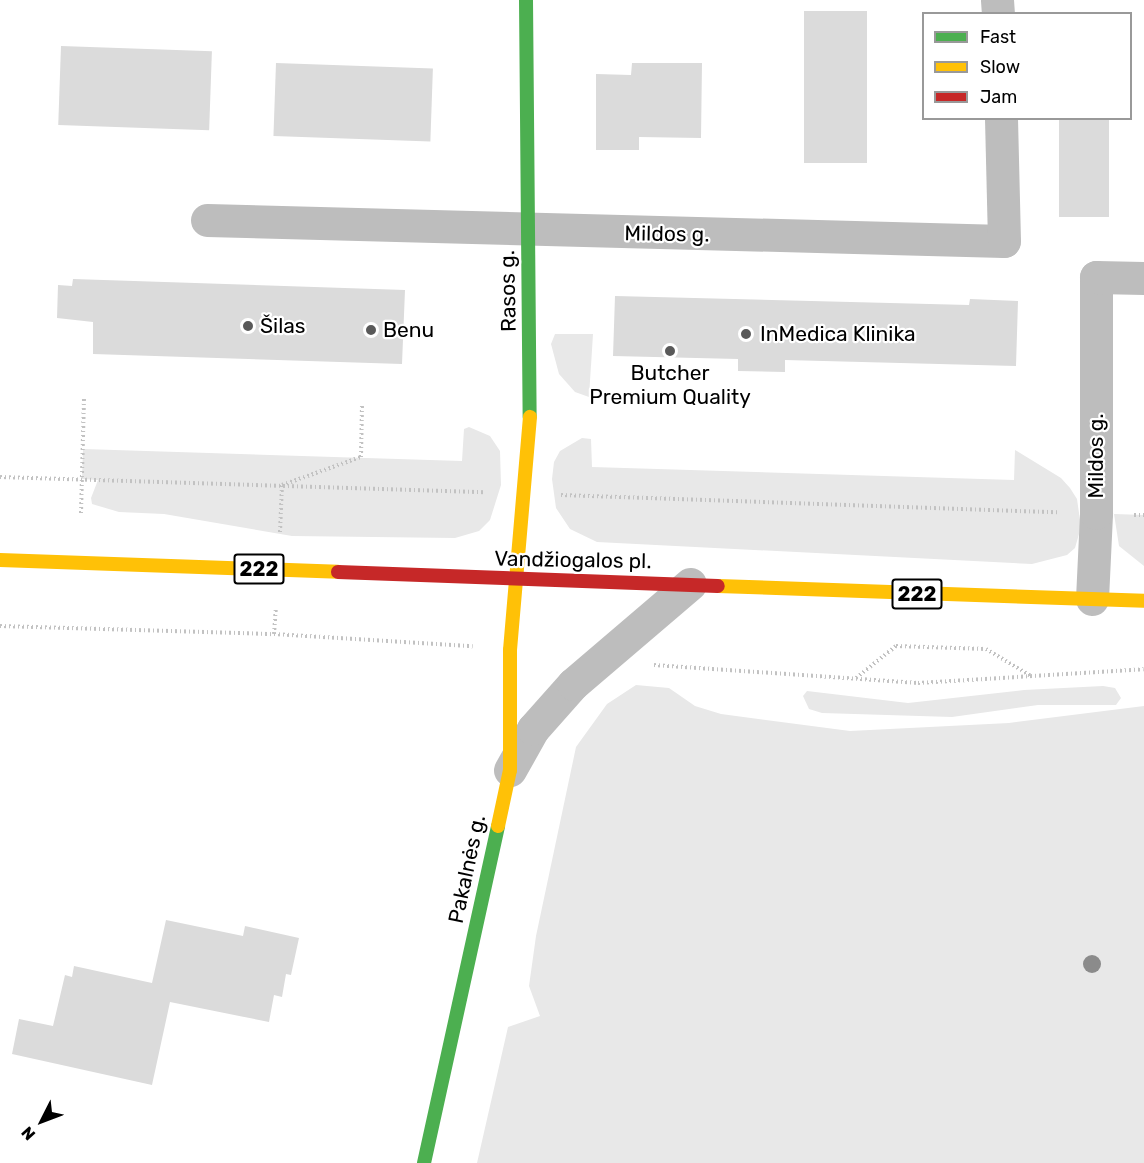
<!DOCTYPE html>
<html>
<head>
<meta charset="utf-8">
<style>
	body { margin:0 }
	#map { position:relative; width:1144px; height:1163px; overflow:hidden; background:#fff; font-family:Rubik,sans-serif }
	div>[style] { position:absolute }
	.green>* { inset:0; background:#e8e8e8 }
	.building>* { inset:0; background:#dbdbdb; transform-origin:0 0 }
	.path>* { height:4px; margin-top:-2px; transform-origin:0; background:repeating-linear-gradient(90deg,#c2c2c2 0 1.5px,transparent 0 4.5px) }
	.street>* { height:33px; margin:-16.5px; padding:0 16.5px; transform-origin:16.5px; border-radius:16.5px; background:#bdbdbd }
	.fast>* { height:14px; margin:-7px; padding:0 7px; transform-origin:7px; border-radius:7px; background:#4caf50 }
	.slow>* { height:14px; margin:-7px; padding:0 7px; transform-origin:7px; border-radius:7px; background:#ffc107 }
	.jam>* { height:14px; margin:-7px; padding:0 7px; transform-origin:7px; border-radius:7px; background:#c62828 }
	.trees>* { width:18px; height:18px; margin:-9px; border-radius:50%; background:#8b8b8b }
	.dots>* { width:16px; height:16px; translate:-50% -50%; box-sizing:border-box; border:3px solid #fff; border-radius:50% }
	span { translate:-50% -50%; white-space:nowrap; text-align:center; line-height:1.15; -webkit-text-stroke:4.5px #fff; paint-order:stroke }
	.shield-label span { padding:2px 4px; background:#fff; border:2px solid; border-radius:4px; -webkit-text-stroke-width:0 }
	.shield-label { font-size:20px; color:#000; font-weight:700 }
	.street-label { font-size:21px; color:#000 }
	.poi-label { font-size:21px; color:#000 }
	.left { translate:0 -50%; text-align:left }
	.legend { position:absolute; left:922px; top:12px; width:210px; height:108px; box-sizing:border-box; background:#fff; border:2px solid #999; margin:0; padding:8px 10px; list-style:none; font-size:18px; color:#000 }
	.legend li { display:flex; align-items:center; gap:12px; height:30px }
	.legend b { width:30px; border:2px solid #999 }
	.north { position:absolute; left:12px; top:1091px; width:60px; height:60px; -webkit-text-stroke:4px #fff; paint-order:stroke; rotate:228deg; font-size:16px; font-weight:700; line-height:24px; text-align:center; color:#000 }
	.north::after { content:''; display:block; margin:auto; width:21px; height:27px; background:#000; clip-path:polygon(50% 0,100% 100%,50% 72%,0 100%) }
</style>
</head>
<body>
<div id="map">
	<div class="green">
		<div style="clip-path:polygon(555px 334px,593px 334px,589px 397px,575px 392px,559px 374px,551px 344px)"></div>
		<div style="clip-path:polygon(469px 427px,490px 436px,500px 451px,501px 485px,490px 520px,479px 531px,455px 538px,292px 536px,164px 514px,119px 512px,92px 504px,91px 498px,98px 480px,82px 479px,83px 449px,462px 461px,464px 429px)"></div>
		<div style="clip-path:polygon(582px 438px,591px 439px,592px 467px,1014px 480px,1015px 450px,1061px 478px,1070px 488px,1077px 499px,1081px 527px,1075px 548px,1067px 555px,1032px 564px,597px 542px,570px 529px,556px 508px,552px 479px,554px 462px,560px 451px)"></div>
		<div style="clip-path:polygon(1114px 514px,1144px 515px,1144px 566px,1119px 546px)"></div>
		<div style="clip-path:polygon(636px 685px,669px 688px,695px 706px,721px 714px,850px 731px,1009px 723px,1144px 706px,1144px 1163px,477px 1163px,508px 1027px,540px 1016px,529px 986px,536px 936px,576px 747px,607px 704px)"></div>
		<div style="clip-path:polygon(1103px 686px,1115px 688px,1121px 698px,1116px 705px,1038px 705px,952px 717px,822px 713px,809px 709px,803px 696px,807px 691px,908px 703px,1024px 690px)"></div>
	</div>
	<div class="building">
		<div style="left:804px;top:11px;width:63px;height:152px"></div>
		<div style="left:61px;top:46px;width:151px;height:79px;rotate:2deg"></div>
		<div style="left:276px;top:63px;width:157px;height:73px;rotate:2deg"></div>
		<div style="clip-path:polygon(632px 63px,702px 63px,701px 138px,639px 137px,639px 150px,596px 150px,596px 74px,631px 75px)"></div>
		<div style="left:1059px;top:118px;width:50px;height:99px"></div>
		<div style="clip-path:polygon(73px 279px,405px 290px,402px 364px,93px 354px,93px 322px,57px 318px,58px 285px,72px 286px)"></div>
		<div style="clip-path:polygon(615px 296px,969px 305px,970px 299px,1018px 301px,1016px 366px,785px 360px,785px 372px,738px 371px,738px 359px,613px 356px)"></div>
		<div style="clip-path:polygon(166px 920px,243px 936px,245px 926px,299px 938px,291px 975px,286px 974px,282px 997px,274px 995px,269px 1022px,170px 1002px,152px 1085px,12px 1054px,19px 1019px,53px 1026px,65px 975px,72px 977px,74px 966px,152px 983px)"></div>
	</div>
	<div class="path">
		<div style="left:0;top:477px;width:485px;rotate:1.8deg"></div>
		<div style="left:561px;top:495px;width:497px;rotate:2deg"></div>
		<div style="left:81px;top:513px;width:116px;rotate:-88.5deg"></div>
		<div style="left:1134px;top:515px;width:10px"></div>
		<div style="left:280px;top:532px;width:47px;rotate:-87.6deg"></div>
		<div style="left:282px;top:485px;width:84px;rotate:-19.5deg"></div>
		<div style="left:361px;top:457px;width:52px;rotate:-88.9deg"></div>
		<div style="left:0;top:626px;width:274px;rotate:1.7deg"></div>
		<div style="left:274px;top:634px;width:199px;rotate:3.5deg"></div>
		<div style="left:274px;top:634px;width:26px;rotate:-86deg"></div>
		<div style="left:654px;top:665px;width:265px;rotate:3.9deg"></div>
		<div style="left:918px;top:683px;width:226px;rotate:-3.5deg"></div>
		<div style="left:856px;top:678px;width:51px;rotate:-38.7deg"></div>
		<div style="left:896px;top:646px;width:90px;rotate:1.9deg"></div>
		<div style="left:986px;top:649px;width:52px;rotate:31deg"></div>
	</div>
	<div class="street">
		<div style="left:997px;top:0;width:14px;rotate:86deg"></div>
		<div style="left:207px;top:220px;width:797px;rotate:1.51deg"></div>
		<div style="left:1004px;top:241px;width:123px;rotate:-91.4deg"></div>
		<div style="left:1092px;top:599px;width:86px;rotate:-87.3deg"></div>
		<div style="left:1096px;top:513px;width:236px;rotate:-90deg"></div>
		<div style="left:1096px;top:277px;width:48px;rotate:1.2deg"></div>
		<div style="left:510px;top:770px;width:47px;rotate:-60.7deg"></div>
		<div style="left:533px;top:729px;width:60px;rotate:-48.4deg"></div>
		<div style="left:573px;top:684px;width:154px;rotate:-40.5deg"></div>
	</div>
	<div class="fast">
		<div style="left:526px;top:0;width:417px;rotate:89.5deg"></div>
		<div style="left:424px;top:1163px;width:345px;rotate:-77.6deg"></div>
	</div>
	<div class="slow">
		<div style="left:0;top:560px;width:338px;rotate:2deg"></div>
		<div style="left:718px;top:586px;width:426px;rotate:2deg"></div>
		<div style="left:498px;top:826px;width:57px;rotate:-77.9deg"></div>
		<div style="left:510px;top:770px;width:120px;rotate:-90deg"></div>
		<div style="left:510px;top:650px;width:234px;rotate:-85.1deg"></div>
	</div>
	<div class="jam">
		<div style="left:338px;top:572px;width:380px;rotate:2.1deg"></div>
	</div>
	<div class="trees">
		<div style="left:1092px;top:964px"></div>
	</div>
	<div class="dots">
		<div style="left:248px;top:326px;background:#595959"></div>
		<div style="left:371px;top:330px;background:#595959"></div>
		<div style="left:746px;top:334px;background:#595959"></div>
		<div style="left:670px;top:351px;background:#595959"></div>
	</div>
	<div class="shield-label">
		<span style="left:259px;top:569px">222</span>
		<span style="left:917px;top:594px">222</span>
	</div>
	<div class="street-label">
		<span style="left:667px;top:234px;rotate:1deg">Mildos g.</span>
		<span style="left:508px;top:291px;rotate:-91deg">Rasos g.</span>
		<span style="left:1096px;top:456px;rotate:-90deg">Mildos g.</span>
		<span style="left:573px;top:560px;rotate:1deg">Vandžiogalos pl.</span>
		<span style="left:467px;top:869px;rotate:-78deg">Pakalnės g.</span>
	</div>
	<div class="poi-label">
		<span class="left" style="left:260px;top:326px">Šilas</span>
		<span class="left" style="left:383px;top:330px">Benu</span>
		<span class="left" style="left:760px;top:334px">InMedica Klinika</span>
		<span style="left:670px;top:385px">Butcher<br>Premium Quality</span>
	</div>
	<ul class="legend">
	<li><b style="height:8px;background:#4caf50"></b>Fast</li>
	<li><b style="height:8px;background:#ffc107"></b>Slow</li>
	<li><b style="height:8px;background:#c62828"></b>Jam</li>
	</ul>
	<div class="north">N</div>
</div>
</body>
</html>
